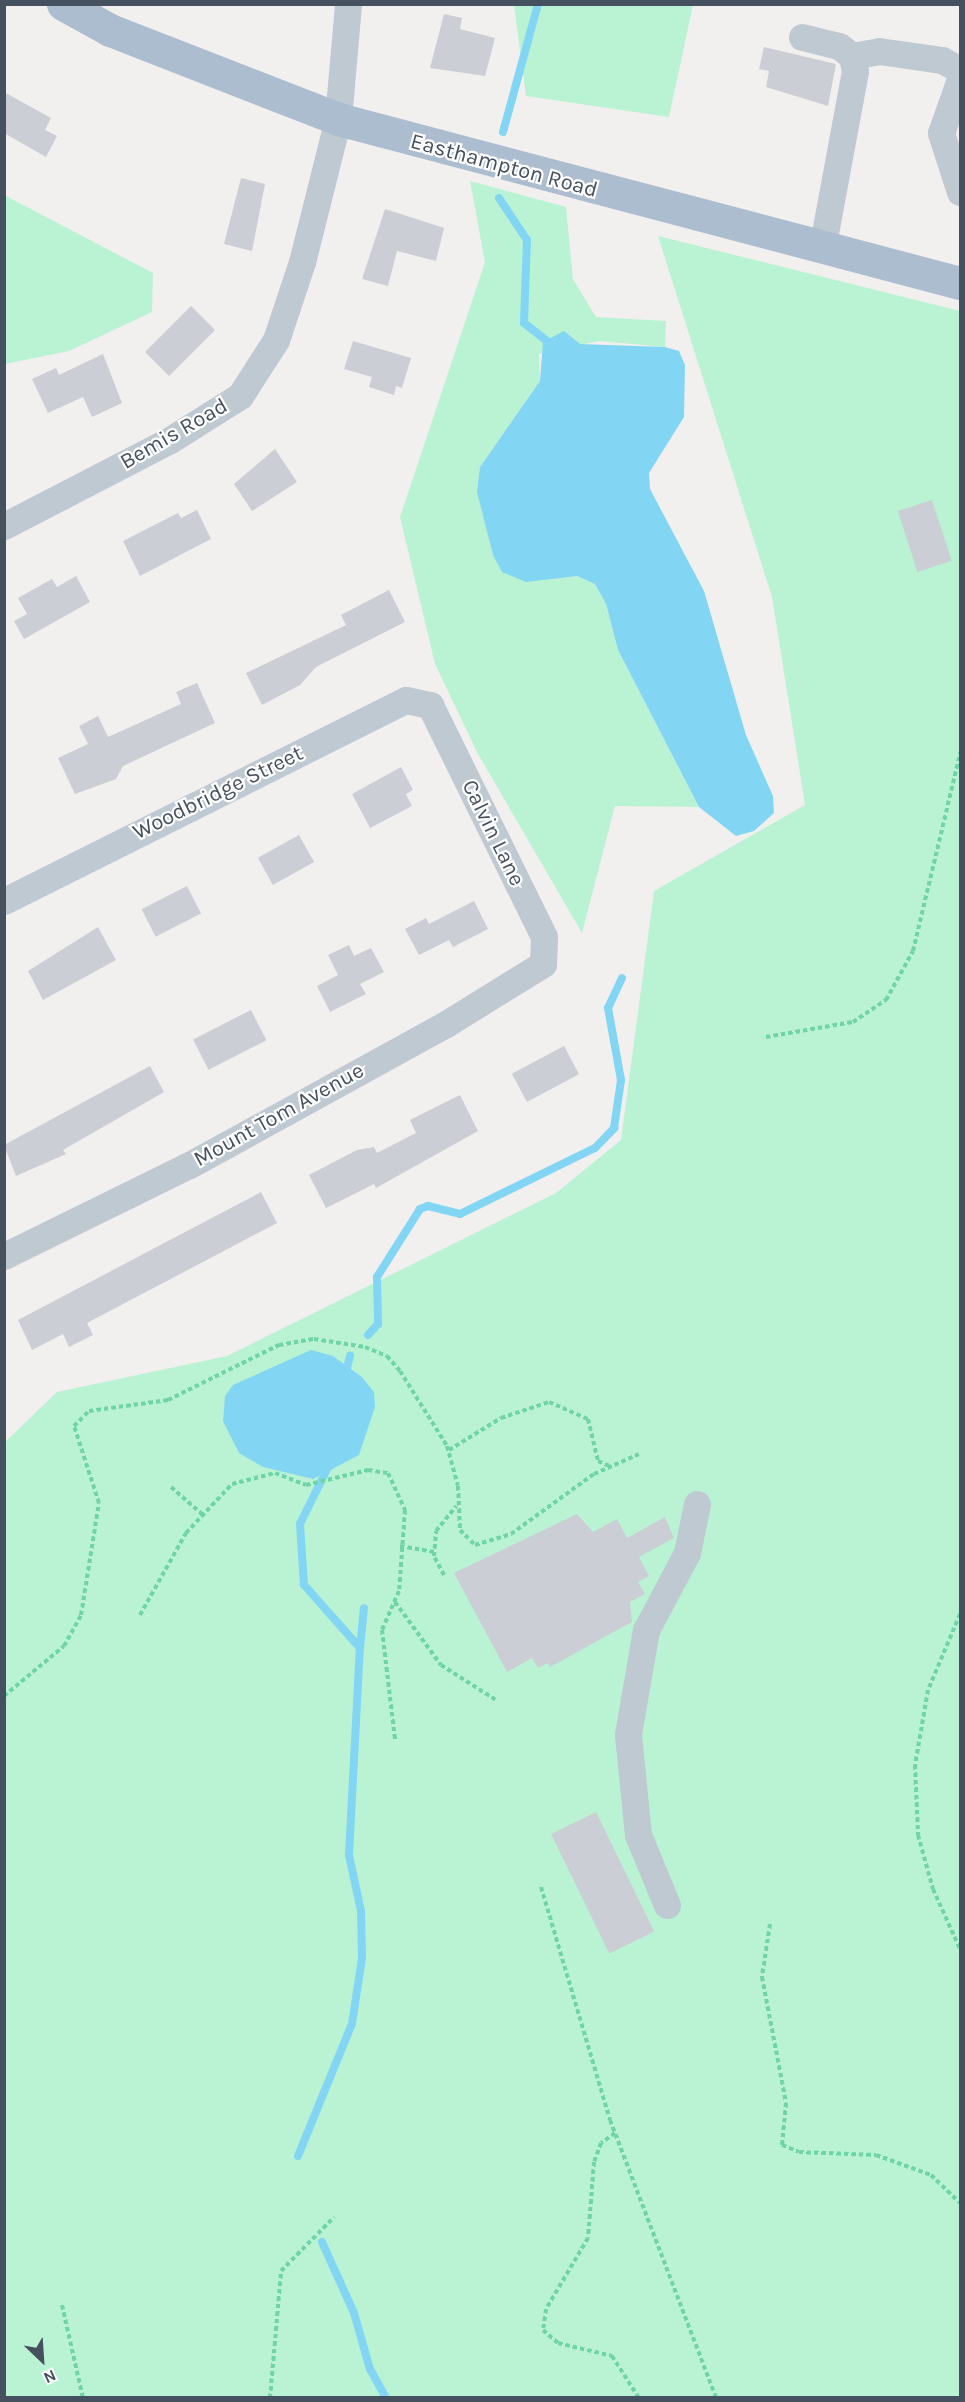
<!DOCTYPE html>
<html>
<head>
<meta charset="utf-8">
<style>
	body { margin:0 }
	#map { position:relative; width:965px; height:2402px; overflow:hidden; background:#f2efef; font-family:Karla,sans-serif }
	div>[style] { position:absolute }
	.green>* { inset:0; background:#baf3d3 }
	.water>* { inset:0; background:#83d6f3 }
	.stream>* { height:8px; margin:-4px; padding:0 4px; transform-origin:4px; border-radius:4px; background:#83d6f3 }
	.building>* { inset:0; background:#cbced4; transform-origin:0 0 }
	.path>* { height:4px; margin-top:-2px; transform-origin:0; background:repeating-linear-gradient(90deg,#6fd4a7 0 4.5px,transparent 0 7.5px) }
	.minor>* { height:27px; margin:-13.5px; padding:0 13.5px; transform-origin:13.5px; border-radius:13.5px; background:#bec9d2 }
	.major>* { height:33px; margin:-16.5px; padding:0 16.5px; transform-origin:16.5px; border-radius:16.5px; background:#acbdd0 }
	span { translate:-50% -50%; white-space:nowrap; text-align:center; line-height:1.15; -webkit-text-stroke:4.5px #fff; paint-order:stroke }
	.street-label { font-size:22px; color:#45515e }
	.frame { position:absolute; inset:0; border:6px solid #45515e; pointer-events:none }
	.north { position:absolute; left:12px; top:2330px; width:60px; height:60px; -webkit-text-stroke:4px #fff; paint-order:stroke; rotate:155deg; font-size:16px; font-weight:700; line-height:24px; text-align:center; color:#45515e }
	.north::after { content:''; display:block; margin:auto; width:21px; height:27px; background:#45515e; clip-path:polygon(50% 0,100% 100%,50% 72%,0 100%) }
</style>
</head>
<body>
<div id="map">
	<div class="green">
		<div style="clip-path:polygon(514px 5px,693px 5px,669px 117px,526px 96px)"></div>
		<div style="clip-path:polygon(470px 181px,566px 207px,573px 279px,596px 317px,666px 321px,665px 347px,599px 341px,539px 354px,540px 381px,480px 467px,493px 555px,552px 577px,577px 576px,595px 584px,606px 604px,618px 650px,699px 807px,615px 806px,582px 933px,478px 754px,435px 664px,400px 517px,485px 262px)"></div>
		<div style="clip-path:polygon(4px 195px,153px 273px,152px 312px,69px 351px,5px 364px)"></div>
		<div style="clip-path:polygon(658px 236px,960px 311px,960px 2397px,5px 2398px,5px 1442px,57px 1392px,227px 1356px,556px 1193px,621px 1140px,654px 891px,805px 805px,772px 597px)"></div>
	</div>
	<div class="water">
		<div style="clip-path:polygon(564px 331px,580px 344px,665px 347px,679px 351px,685px 365px,684px 417px,649px 473px,650px 489px,704px 591px,746px 735px,773px 796px,774px 813px,754px 831px,736px 836px,699px 807px,618px 650px,606px 604px,595px 584px,577px 576px,526px 582px,502px 572px,493px 555px,477px 492px,480px 467px,540px 381px,543px 342px)"></div>
		<div style="clip-path:polygon(311px 1350px,333px 1356px,362px 1377px,374px 1392px,375px 1407px,359px 1455px,313px 1479px,263px 1467px,239px 1453px,223px 1421px,225px 1396px,233px 1385px)"></div>
	</div>
	<div class="stream">
		<div style="left:503px;top:132px;width:133px;rotate:-74.7deg"></div>
		<div style="left:499px;top:198px;width:50px;rotate:56.3deg"></div>
		<div style="left:527px;top:240px;width:83px;rotate:92.1deg"></div>
		<div style="left:524px;top:323px;width:39px;rotate:38deg"></div>
		<div style="left:368px;top:1335px;width:15px;rotate:-48deg"></div>
		<div style="left:378px;top:1324px;width:47px;rotate:-91.2deg"></div>
		<div style="left:377px;top:1277px;width:80px;rotate:-57.7deg"></div>
		<div style="left:420px;top:1209px;width:9px;rotate:-21deg"></div>
		<div style="left:428px;top:1206px;width:33px;rotate:14deg"></div>
		<div style="left:460px;top:1214px;width:150px;rotate:-26.1deg"></div>
		<div style="left:595px;top:1148px;width:28px;rotate:-46deg"></div>
		<div style="left:614px;top:1128px;width:49px;rotate:-81.7deg"></div>
		<div style="left:621px;top:1080px;width:73px;rotate:-100.2deg"></div>
		<div style="left:608px;top:1008px;width:33px;rotate:-65deg"></div>
		<div style="left:345px;top:1375px;width:20px;rotate:-75deg"></div>
		<div style="left:360px;top:1648px;width:40px;rotate:-84.3deg"></div>
		<div style="left:298px;top:2156px;width:143px;rotate:-67.8deg"></div>
		<div style="left:352px;top:2024px;width:67px;rotate:-81.4deg"></div>
		<div style="left:362px;top:1958px;width:47px;rotate:-91.2deg"></div>
		<div style="left:361px;top:1911px;width:57px;rotate:-102.1deg"></div>
		<div style="left:349px;top:1855px;width:207px;rotate:-87deg"></div>
		<div style="left:360px;top:1648px;width:84px;rotate:-131.6deg"></div>
		<div style="left:304px;top:1585px;width:61px;rotate:-93.8deg"></div>
		<div style="left:300px;top:1524px;width:64px;rotate:-63.8deg"></div>
		<div style="left:322px;top:2242px;width:78px;rotate:65.7deg"></div>
		<div style="left:354px;top:2313px;width:58px;rotate:74.1deg"></div>
		<div style="left:370px;top:2369px;width:33px;rotate:61deg"></div>
	</div>
	<div class="building">
		<div style="clip-path:polygon(444px 14px,462px 18px,460px 29px,495px 38px,485px 76px,430px 68px)"></div>
		<div style="clip-path:polygon(764px 47px,836px 64px,828px 106px,766px 87px,769px 71px,759px 69px)"></div>
		<div style="clip-path:polygon(4px 92px,51px 118px,45px 130px,57px 136px,46px 157px,4px 133px)"></div>
		<div style="clip-path:polygon(241px 178px,265px 184px,252px 251px,224px 244px)"></div>
		<div style="clip-path:polygon(385px 209px,444px 228px,436px 261px,397px 251px,388px 286px,362px 279px)"></div>
		<div style="left:191px;top:306px;width:34px;height:65px;rotate:45deg"></div>
		<div style="clip-path:polygon(353px 341px,411px 358px,402px 388px,396px 386px,394px 395px,369px 387px,372px 377px,344px 369px)"></div>
		<div style="clip-path:polygon(103px 354px,122px 403px,92px 417px,83px 397px,48px 413px,32px 379px,56px 368px,59px 375px)"></div>
		<div style="clip-path:polygon(275px 449px,297px 482px,252px 511px,234px 484px)"></div>
		<div style="left:932px;top:500px;width:64px;height:36px;rotate:72deg"></div>
		<div style="clip-path:polygon(197px 510px,211px 539px,140px 576px,123px 541px,178px 513px,181px 518px)"></div>
		<div style="clip-path:polygon(76px 576px,90px 602px,24px 639px,14px 621px,27px 614px,18px 598px,52px 579px,57px 587px)"></div>
		<div style="clip-path:polygon(389px 590px,405px 622px,316px 667px,300px 685px,262px 705px,246px 673px,346px 625px,341px 615px)"></div>
		<div style="clip-path:polygon(197px 683px,215px 723px,123px 766px,116px 779px,75px 794px,58px 758px,88px 744px,79px 726px,98px 716px,108px 737px,181px 704px,176px 692px)"></div>
		<div style="clip-path:polygon(401px 767px,413px 790px,406px 794px,412px 806px,370px 828px,352px 794px)"></div>
		<div style="left:299px;top:835px;width:31px;height:47px;rotate:61deg"></div>
		<div style="left:187px;top:886px;width:31px;height:51px;rotate:63deg"></div>
		<div style="clip-path:polygon(474px 901px,488px 929px,453px 947px,449px 940px,419px 955px,405px 929px,426px 918px,429px 924px)"></div>
		<div style="clip-path:polygon(98px 927px,116px 960px,43px 1000px,28px 971px)"></div>
		<div style="clip-path:polygon(349px 945px,354px 956px,371px 948px,384px 972px,360px 984px,366px 994px,330px 1012px,317px 986px,338px 975px,328px 955px)"></div>
		<div style="left:251px;top:1010px;width:34px;height:65px;rotate:63deg"></div>
		<div style="left:564px;top:1046px;width:32px;height:59px;rotate:62deg"></div>
		<div style="clip-path:polygon(150px 1066px,164px 1092px,63px 1150px,66px 1154px,16px 1176px,4px 1145px)"></div>
		<div style="clip-path:polygon(460px 1095px,478px 1131px,376px 1188px,374px 1184px,326px 1208px,309px 1175px,357px 1150px,374px 1147px,377px 1153px,416px 1133px,410px 1120px)"></div>
		<div style="clip-path:polygon(261px 1192px,277px 1223px,87px 1323px,93px 1335px,69px 1347px,63px 1334px,32px 1350px,18px 1320px)"></div>
		<div style="clip-path:polygon(577px 1514px,593px 1532px,617px 1519px,627px 1538px,665px 1517px,674px 1538px,639px 1557px,649px 1576px,638px 1582px,645px 1594px,630px 1602px,632px 1622px,550px 1667px,548px 1663px,538px 1668px,532px 1658px,507px 1672px,454px 1573px)"></div>
		<div style="left:596px;top:1812px;width:133px;height:50px;rotate:64deg"></div>
	</div>
	<div class="path">
		<div style="left:766px;top:1037px;width:88px;rotate:-9.8deg"></div>
		<div style="left:853px;top:1022px;width:40px;rotate:-34deg"></div>
		<div style="left:886px;top:1000px;width:56px;rotate:-61.1deg"></div>
		<div style="left:913px;top:951px;width:204px;rotate:-76.6deg"></div>
		<div style="left:449px;top:1450px;width:61px;rotate:-31.6deg"></div>
		<div style="left:501px;top:1418px;width:51px;rotate:-18.4deg"></div>
		<div style="left:549px;top:1402px;width:43px;rotate:23.6deg"></div>
		<div style="left:588px;top:1419px;width:43px;rotate:76.6deg"></div>
		<div style="left:598px;top:1461px;width:12px;rotate:24deg"></div>
		<div style="left:171px;top:1487px;width:43px;rotate:41.2deg"></div>
		<div style="left:400px;top:1546px;width:35px;rotate:10deg"></div>
		<div style="left:444px;top:1575px;width:21px;rotate:-118deg"></div>
		<div style="left:434px;top:1556px;width:25px;rotate:-85deg"></div>
		<div style="left:436px;top:1531px;width:32px;rotate:-51deg"></div>
		<div style="left:395px;top:1602px;width:78px;rotate:53.9deg"></div>
		<div style="left:441px;top:1665px;width:65px;rotate:32.5deg"></div>
		<div style="left:960px;top:1614px;width:82px;rotate:112.8deg"></div>
		<div style="left:928px;top:1690px;width:76px;rotate:99.8deg"></div>
		<div style="left:915px;top:1765px;width:70px;rotate:87.5deg"></div>
		<div style="left:918px;top:1835px;width:56px;rotate:74.5deg"></div>
		<div style="left:933px;top:1889px;width:66px;rotate:65.8deg"></div>
		<div style="left:140px;top:1615px;width:94px;rotate:-60.7deg"></div>
		<div style="left:186px;top:1533px;width:67px;rotate:-46.8deg"></div>
		<div style="left:232px;top:1484px;width:44px;rotate:-14.3deg"></div>
		<div style="left:275px;top:1473px;width:33px;rotate:21deg"></div>
		<div style="left:306px;top:1485px;width:64px;rotate:-13.6deg"></div>
		<div style="left:368px;top:1470px;width:20px;rotate:9deg"></div>
		<div style="left:388px;top:1473px;width:41px;rotate:65.3deg"></div>
		<div style="left:405px;top:1510px;width:81px;rotate:94.2deg"></div>
		<div style="left:399px;top:1591px;width:43px;rotate:113.6deg"></div>
		<div style="left:382px;top:1630px;width:110px;rotate:83.2deg"></div>
		<div style="left:4px;top:1696px;width:78px;rotate:-39.8deg"></div>
		<div style="left:64px;top:1646px;width:35px;rotate:-61deg"></div>
		<div style="left:81px;top:1615px;width:113px;rotate:-80.9deg"></div>
		<div style="left:99px;top:1503px;width:81px;rotate:-108deg"></div>
		<div style="left:74px;top:1426px;width:21px;rotate:-45deg"></div>
		<div style="left:89px;top:1411px;width:80px;rotate:-7.9deg"></div>
		<div style="left:168px;top:1400px;width:124px;rotate:-26.4deg"></div>
		<div style="left:279px;top:1345px;width:36px;rotate:-10deg"></div>
		<div style="left:314px;top:1339px;width:52px;rotate:8.9deg"></div>
		<div style="left:365px;top:1347px;width:24px;rotate:22deg"></div>
		<div style="left:387px;top:1356px;width:20px;rotate:49deg"></div>
		<div style="left:400px;top:1371px;width:89px;rotate:57.9deg"></div>
		<div style="left:447px;top:1446px;width:41px;rotate:74.6deg"></div>
		<div style="left:458px;top:1486px;width:44px;rotate:87.4deg"></div>
		<div style="left:460px;top:1530px;width:21px;rotate:45deg"></div>
		<div style="left:475px;top:1545px;width:38px;rotate:-17deg"></div>
		<div style="left:511px;top:1534px;width:102px;rotate:-35.9deg"></div>
		<div style="left:594px;top:1474px;width:49px;rotate:-24deg"></div>
		<div style="left:541px;top:1887px;width:243px;rotate:73.5deg"></div>
		<div style="left:610px;top:2120px;width:298px;rotate:69.1deg"></div>
		<div style="left:770px;top:1924px;width:54px;rotate:98.6deg"></div>
		<div style="left:762px;top:1977px;width:128px;rotate:79.2deg"></div>
		<div style="left:786px;top:2103px;width:42px;rotate:95.4deg"></div>
		<div style="left:782px;top:2145px;width:18px;rotate:22deg"></div>
		<div style="left:799px;top:2152px;width:77px;rotate:2.2deg"></div>
		<div style="left:876px;top:2155px;width:59px;rotate:20deg"></div>
		<div style="left:931px;top:2175px;width:40px;rotate:44deg"></div>
		<div style="left:615px;top:2133px;width:17px;rotate:144deg"></div>
		<div style="left:601px;top:2143px;width:20px;rotate:110deg"></div>
		<div style="left:594px;top:2162px;width:76px;rotate:94.5deg"></div>
		<div style="left:588px;top:2238px;width:82px;rotate:120.6deg"></div>
		<div style="left:546px;top:2309px;width:21px;rotate:98deg"></div>
		<div style="left:543px;top:2330px;width:20px;rotate:41deg"></div>
		<div style="left:558px;top:2343px;width:56px;rotate:13.5deg"></div>
		<div style="left:612px;top:2356px;width:50px;rotate:57.3deg"></div>
		<div style="left:62px;top:2305px;width:95px;rotate:77.3deg"></div>
		<div style="left:270px;top:2398px;width:127px;rotate:-85deg"></div>
		<div style="left:281px;top:2271px;width:76px;rotate:-45.5deg"></div>
	</div>
	<div class="minor">
		<div style="left:802px;top:37px;width:38px;rotate:14deg"></div>
		<div style="left:839px;top:46px;width:16px;rotate:38deg"></div>
		<div style="left:852px;top:56px;width:15px;rotate:79deg"></div>
		<div style="left:855px;top:71px;width:181px;rotate:100.5deg"></div>
		<div style="left:852px;top:56px;width:27px;rotate:-10deg"></div>
		<div style="left:879px;top:51px;width:64px;rotate:8.1deg"></div>
		<div style="left:942px;top:60px;width:21px;rotate:29deg"></div>
		<div style="left:960px;top:79px;width:57px;rotate:109.4deg"></div>
		<div style="left:941px;top:133px;width:62px;rotate:72.1deg"></div>
		<div style="left:4px;top:526px;width:187px;rotate:-27.4deg"></div>
		<div style="left:170px;top:440px;width:83px;rotate:-32.2deg"></div>
		<div style="left:240px;top:396px;width:67px;rotate:-57.3deg"></div>
		<div style="left:276px;top:340px;width:82px;rotate:-71.6deg"></div>
		<div style="left:302px;top:262px;width:147px;rotate:-75.9deg"></div>
		<div style="left:338px;top:119px;width:115px;rotate:-85deg"></div>
		<div style="left:4px;top:901px;width:449px;rotate:-26.6deg"></div>
		<div style="left:406px;top:700px;width:25px;rotate:12deg"></div>
		<div style="left:430px;top:705px;width:258px;rotate:63.8deg"></div>
		<div style="left:544px;top:937px;width:27px;rotate:92deg"></div>
		<div style="left:543px;top:964px;width:114px;rotate:148.3deg"></div>
		<div style="left:446px;top:1024px;width:293px;rotate:151.2deg"></div>
		<div style="left:189px;top:1165px;width:206px;rotate:153.8deg"></div>
		<div style="left:667px;top:1905px;width:76px;rotate:-112.5deg"></div>
		<div style="left:638px;top:1835px;width:101px;rotate:-95.7deg"></div>
		<div style="left:628px;top:1734px;width:106px;rotate:-80.2deg"></div>
		<div style="left:646px;top:1630px;width:87px;rotate:-62deg"></div>
		<div style="left:687px;top:1553px;width:50px;rotate:-78.5deg"></div>
	</div>
	<div class="major">
		<div style="left:63px;top:4px;width:54px;rotate:29deg"></div>
		<div style="left:110px;top:30px;width:245px;rotate:21.3deg"></div>
		<div style="left:338px;top:119px;width:643px;rotate:14.77deg"></div>
	</div>
	<div class="street-label">
		<span style="left:504px;top:166px;rotate:15deg">Easthampton Road</span>
		<span style="left:174px;top:434px;rotate:-30deg">Bemis Road</span>
		<span style="left:218px;top:793px;rotate:-26deg">Woodbridge Street</span>
		<span style="left:493px;top:833px;rotate:64deg">Calvin Lane</span>
		<span style="left:279px;top:1115px;rotate:-29deg">Mount Tom Avenue</span>
	</div>
	<div class="frame"></div>
	<div class="north">N</div>
</div>
</body>
</html>
